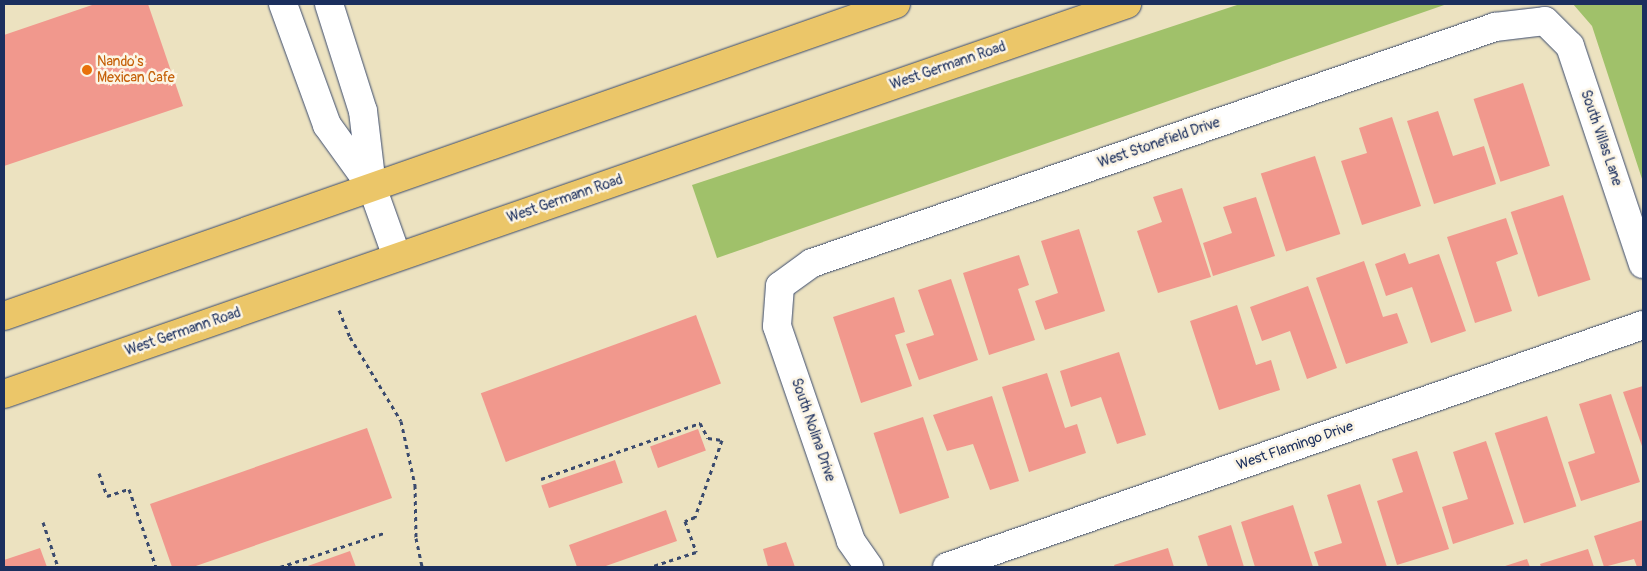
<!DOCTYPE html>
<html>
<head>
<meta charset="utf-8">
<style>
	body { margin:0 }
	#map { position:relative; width:1647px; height:571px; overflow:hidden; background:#ece2c0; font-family:Pangolin,sans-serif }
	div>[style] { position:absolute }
	.green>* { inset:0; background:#a0c16a }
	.building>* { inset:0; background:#f1988d; transform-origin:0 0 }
	.path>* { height:3px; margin-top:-1.5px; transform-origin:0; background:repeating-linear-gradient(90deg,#3a4a6d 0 4px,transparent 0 8px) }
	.roads { filter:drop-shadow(0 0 1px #3a4a6d) drop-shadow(0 0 1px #3a4a6d) }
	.minor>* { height:28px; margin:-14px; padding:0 14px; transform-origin:14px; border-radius:14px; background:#fff }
	.major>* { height:28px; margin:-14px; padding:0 14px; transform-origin:14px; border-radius:14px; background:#ebc669 }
	.dots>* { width:14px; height:14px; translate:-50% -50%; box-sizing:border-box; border:2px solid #fcf5e5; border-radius:50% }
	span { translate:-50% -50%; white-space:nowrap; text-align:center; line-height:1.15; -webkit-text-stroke:5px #fcf5e5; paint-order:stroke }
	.food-label { font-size:14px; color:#c56008 }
	.left { translate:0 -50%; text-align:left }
	.street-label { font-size:14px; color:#1b2f5e }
	.frame { position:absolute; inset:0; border:5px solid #1b2f5e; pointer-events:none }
</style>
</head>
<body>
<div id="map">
	<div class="green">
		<div style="clip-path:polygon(1240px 4px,1447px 4px,717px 258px,692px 185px)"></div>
		<div style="clip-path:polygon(1573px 4px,1643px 4px,1643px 182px,1592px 26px)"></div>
	</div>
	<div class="building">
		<div style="clip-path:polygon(95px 4px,148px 4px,183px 106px,4px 166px,4px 35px)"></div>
		<div style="left:1523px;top:83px;width:87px;height:52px;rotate:72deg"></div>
		<div style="clip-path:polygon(1438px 111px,1453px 156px,1484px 146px,1496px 184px,1434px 204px,1407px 121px)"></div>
		<div style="clip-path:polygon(1392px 117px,1421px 206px,1362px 225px,1341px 161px,1367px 153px,1359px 128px)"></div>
		<div style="left:1315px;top:156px;width:82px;height:57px;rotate:72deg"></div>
		<div style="clip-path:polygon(1182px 188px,1211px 277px,1158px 293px,1137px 231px,1162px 222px,1153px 197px)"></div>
		<div style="left:1563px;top:195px;width:89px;height:55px;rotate:72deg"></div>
		<div style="clip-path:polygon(1256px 197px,1275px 256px,1213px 276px,1203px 243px,1232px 233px,1223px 207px)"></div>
		<div style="clip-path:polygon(1506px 218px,1518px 254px,1496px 262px,1512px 311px,1475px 323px,1447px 237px)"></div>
		<div style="clip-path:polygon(1079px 229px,1105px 311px,1045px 330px,1035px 301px,1058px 293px,1041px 241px)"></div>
		<div style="clip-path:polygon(1405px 253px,1409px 264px,1439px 254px,1466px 331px,1431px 343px,1412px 287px,1386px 296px,1375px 264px)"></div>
		<div style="clip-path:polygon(1019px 255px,1029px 285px,1018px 289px,1035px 340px,989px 355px,963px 273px)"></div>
		<div style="clip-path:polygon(1364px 261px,1383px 317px,1397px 313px,1408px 343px,1346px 364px,1316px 278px)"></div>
		<div style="clip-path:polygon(951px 279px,978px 360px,919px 380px,906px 344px,934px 335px,918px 290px)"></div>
		<div style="clip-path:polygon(1308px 286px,1337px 368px,1307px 379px,1290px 331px,1262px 341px,1250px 307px)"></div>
		<div style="clip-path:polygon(894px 297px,905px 332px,895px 335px,912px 386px,861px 403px,833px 317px)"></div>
		<div style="clip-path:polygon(1237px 305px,1256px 365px,1271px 360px,1280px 390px,1219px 410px,1190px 321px)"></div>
		<div style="left:696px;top:315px;width:73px;height:229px;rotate:70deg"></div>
		<div style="clip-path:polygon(1119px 352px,1146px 435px,1117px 444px,1101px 397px,1071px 407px,1060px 371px)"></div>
		<div style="clip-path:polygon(1047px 373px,1065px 428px,1077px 424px,1086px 453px,1029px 472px,1002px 387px)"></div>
		<div style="clip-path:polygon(1643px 386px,1643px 449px,1623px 392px)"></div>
		<div style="clip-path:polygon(1611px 394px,1640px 482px,1581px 501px,1568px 462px,1595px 453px,1579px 404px)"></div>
		<div style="clip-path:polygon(992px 396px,1019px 481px,990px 490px,973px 444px,947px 451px,933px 415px)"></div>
		<div style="left:1547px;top:416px;width:95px;height:55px;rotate:72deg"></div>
		<div style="left:923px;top:417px;width:85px;height:52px;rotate:72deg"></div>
		<div style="clip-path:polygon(367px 428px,392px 498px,193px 567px,172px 567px,150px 504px)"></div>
		<div style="left:698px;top:429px;width:23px;height:51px;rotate:70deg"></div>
		<div style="clip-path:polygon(1486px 441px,1514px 524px,1453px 544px,1442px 507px,1468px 499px,1453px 452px)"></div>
		<div style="clip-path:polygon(1417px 451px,1449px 549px,1397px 565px,1377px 501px,1403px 492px,1392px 459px)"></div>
		<div style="left:615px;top:460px;width:24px;height:78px;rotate:71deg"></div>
		<div style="clip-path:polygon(1360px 484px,1387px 567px,1319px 567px,1314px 552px,1342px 543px,1327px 495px)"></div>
		<div style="clip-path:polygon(1293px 505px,1313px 567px,1255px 567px,1241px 522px)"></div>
		<div style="clip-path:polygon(666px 510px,677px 541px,603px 567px,577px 567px,569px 545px)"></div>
		<div style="clip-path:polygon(1643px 520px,1643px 567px,1637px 567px,1634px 559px,1604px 567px,1594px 536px)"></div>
		<div style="clip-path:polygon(1231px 525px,1244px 567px,1208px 567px,1198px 536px)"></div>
		<div style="clip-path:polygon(786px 542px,795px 567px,768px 567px,763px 549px)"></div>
		<div style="clip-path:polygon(40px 548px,47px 567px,4px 567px,4px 560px)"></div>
		<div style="clip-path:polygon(1168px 548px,1174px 567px,1115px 567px,1114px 565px)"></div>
		<div style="clip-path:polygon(1588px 549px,1594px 567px,1541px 567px,1540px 564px)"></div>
		<div style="clip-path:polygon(350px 551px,356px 567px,305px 567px)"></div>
		<div style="clip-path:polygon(1527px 559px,1530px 567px,1502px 567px)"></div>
	</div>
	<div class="path">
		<div style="left:339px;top:310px;width:29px;rotate:68deg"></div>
		<div style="left:350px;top:337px;width:98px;rotate:58.7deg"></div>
		<div style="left:401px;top:421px;width:66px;rotate:77.7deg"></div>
		<div style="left:415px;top:485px;width:53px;rotate:88.9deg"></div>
		<div style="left:416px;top:538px;width:30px;rotate:78deg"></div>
		<div style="left:99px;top:473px;width:24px;rotate:71deg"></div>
		<div style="left:107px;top:496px;width:23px;rotate:-18deg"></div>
		<div style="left:129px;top:489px;width:83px;rotate:70.9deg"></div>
		<div style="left:541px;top:479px;width:169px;rotate:-19.4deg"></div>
		<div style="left:700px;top:423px;width:17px;rotate:62deg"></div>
		<div style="left:708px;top:438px;width:14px;rotate:8deg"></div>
		<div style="left:722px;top:440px;width:82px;rotate:109.3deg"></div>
		<div style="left:695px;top:517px;width:11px;rotate:158deg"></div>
		<div style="left:685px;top:521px;width:33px;rotate:70deg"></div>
		<div style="left:696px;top:552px;width:48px;rotate:161.9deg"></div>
		<div style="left:43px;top:522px;width:47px;rotate:71.6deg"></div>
		<div style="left:280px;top:567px;width:109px;rotate:-18.1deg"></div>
	</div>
	<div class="roads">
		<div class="minor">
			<div style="left:283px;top:4px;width:129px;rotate:70deg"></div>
			<div style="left:327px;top:125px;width:75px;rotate:54.2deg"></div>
			<div style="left:329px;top:4px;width:112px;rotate:72.4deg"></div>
			<div style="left:363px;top:111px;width:77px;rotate:83.2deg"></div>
			<div style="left:372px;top:187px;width:74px;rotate:70.3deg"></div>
			<div style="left:869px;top:567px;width:32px;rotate:-125deg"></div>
			<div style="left:851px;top:541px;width:227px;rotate:-109deg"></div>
			<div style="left:777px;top:326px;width:40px;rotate:-85.7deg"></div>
			<div style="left:780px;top:286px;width:39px;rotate:-36deg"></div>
			<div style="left:812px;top:263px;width:723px;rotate:-19.06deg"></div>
			<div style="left:1495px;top:27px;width:50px;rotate:-6.8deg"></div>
			<div style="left:1545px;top:21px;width:35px;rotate:45deg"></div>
			<div style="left:1570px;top:46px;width:230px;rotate:71.5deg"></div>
			<div style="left:947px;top:567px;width:737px;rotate:-19.17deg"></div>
		</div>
		<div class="major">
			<div style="left:4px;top:316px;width:945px;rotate:-19.28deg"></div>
			<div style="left:4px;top:394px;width:1189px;rotate:-19.15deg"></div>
		</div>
	</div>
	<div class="dots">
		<div style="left:87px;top:70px;background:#e8710a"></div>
	</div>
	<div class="food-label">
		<span class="left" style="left:97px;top:70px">Nando's<br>Mexican Cafe</span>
	</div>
	<div class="street-label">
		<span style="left:948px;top:66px;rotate:-19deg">West Germann Road</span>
		<span style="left:1601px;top:138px;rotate:71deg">South Villas Lane</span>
		<span style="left:1159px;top:143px;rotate:-19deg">West Stonefield Drive</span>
		<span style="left:565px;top:199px;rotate:-19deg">West Germann Road</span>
		<span style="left:183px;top:332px;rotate:-19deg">West Germann Road</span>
		<span style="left:813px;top:430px;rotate:71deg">South Nolina Drive</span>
		<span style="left:1295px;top:446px;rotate:-19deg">West Flamingo Drive</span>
	</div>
	<div class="frame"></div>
</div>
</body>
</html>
